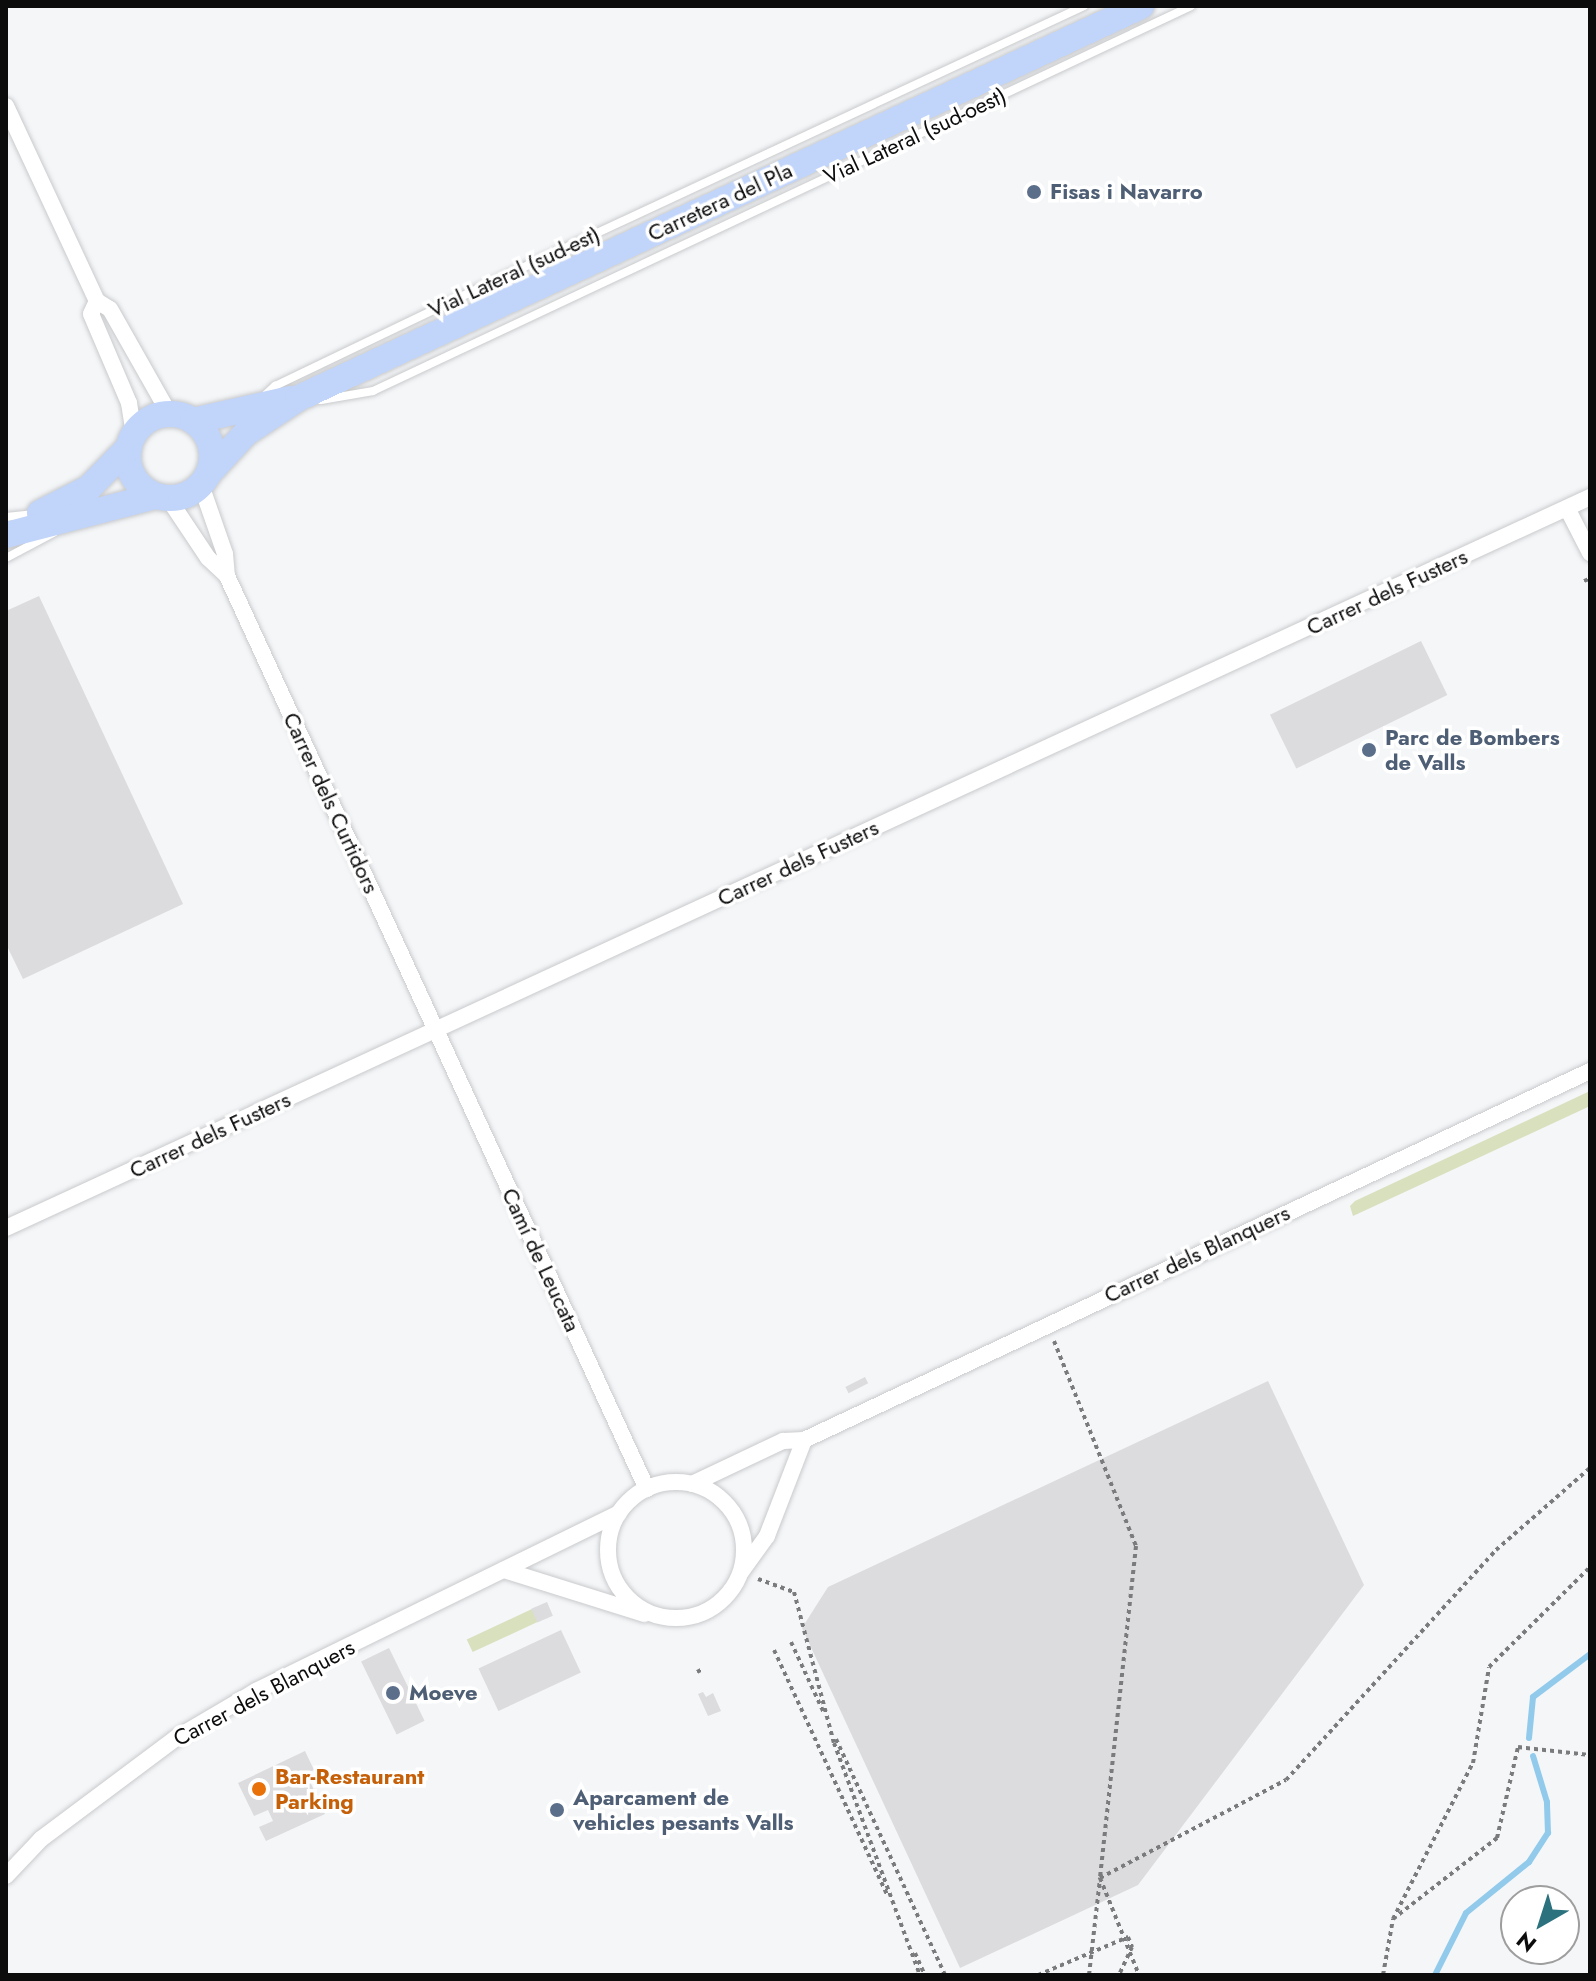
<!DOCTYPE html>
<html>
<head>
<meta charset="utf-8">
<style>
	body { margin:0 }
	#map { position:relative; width:1596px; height:1981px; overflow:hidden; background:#f4f6f8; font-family:Jost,sans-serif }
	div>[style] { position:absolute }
	.green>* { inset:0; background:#d8e0bd; transform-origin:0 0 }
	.stream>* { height:6px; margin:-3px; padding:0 3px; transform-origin:3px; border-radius:3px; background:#91caeb }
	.building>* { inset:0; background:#dcdbdd; transform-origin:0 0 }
	.path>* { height:4px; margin-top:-2px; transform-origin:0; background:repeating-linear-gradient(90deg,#7a7b7c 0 4px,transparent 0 8px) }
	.roads { filter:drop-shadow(0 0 2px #c9cacc) drop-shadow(0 0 2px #c9cacc) }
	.service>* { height:8px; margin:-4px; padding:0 4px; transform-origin:4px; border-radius:4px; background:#fff }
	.minor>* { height:16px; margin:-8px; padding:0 8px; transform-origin:8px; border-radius:8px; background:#fff }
	.minor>.ring { margin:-8px; padding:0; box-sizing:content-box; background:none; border:16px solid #fff; border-radius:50% }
	.primary>* { height:26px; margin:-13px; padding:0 13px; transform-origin:13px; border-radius:13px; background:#c1d4f9 }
	.primary>.ring { margin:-13px; padding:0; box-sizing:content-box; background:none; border:26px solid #c1d4f9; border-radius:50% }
	.dots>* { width:22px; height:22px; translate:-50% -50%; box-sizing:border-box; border:4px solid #fff; border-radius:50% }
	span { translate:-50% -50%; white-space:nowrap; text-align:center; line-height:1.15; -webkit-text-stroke:7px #fff; paint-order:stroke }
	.street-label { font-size:22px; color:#0c0c0c }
	.service-label { font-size:22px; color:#4e5e75; font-weight:700 }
	.left { translate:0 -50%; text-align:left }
	.food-label { font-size:22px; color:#c56008; font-weight:700 }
	.frame { position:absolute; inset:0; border:8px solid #0c0c0c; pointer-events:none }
	.north { position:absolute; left:1500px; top:1885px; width:80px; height:80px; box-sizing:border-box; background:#fff; border:2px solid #9e9e9e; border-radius:50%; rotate:219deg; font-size:22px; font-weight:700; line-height:32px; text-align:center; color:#0c0c0c }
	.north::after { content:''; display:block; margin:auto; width:28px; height:36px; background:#2b727e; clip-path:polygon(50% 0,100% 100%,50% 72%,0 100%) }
</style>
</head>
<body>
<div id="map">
	<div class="green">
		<div style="clip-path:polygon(1590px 1091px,1590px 1106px,1353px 1216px,1350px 1206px,1355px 1201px)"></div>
		<div style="left:532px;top:1609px;width:14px;height:72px;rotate:65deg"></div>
	</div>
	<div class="stream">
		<div style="left:1529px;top:1738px;width:41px;rotate:-84.4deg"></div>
		<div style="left:1533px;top:1697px;width:71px;rotate:-37deg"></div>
		<div style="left:1435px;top:1975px;width:69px;rotate:-63.4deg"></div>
		<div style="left:1466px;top:1913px;width:81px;rotate:-39deg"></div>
		<div style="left:1529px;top:1862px;width:35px;rotate:-57deg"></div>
		<div style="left:1548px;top:1833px;width:31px;rotate:-92deg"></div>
		<div style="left:1547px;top:1802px;width:48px;rotate:-106.9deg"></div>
	</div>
	<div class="building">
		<div style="clip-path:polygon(39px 596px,183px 904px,23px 979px,6px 944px,6px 611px)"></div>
		<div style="left:1421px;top:641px;width:60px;height:168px;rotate:64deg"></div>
		<div style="left:865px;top:1377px;width:7px;height:22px;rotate:63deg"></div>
		<div style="clip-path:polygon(1268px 1381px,1364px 1585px,1138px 1885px,960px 1968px,802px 1628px,828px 1587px)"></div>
		<div style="left:547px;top:1602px;width:15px;height:17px;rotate:67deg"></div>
		<div style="left:561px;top:1630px;width:47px;height:91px;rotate:65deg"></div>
		<div style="left:389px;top:1648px;width:81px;height:31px;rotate:64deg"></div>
		<div style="clip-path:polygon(703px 1692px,706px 1697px,713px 1693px,721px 1711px,708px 1716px,698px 1694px)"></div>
		<div style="clip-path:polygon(305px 1751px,314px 1770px,306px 1773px,325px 1814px,266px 1841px,259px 1827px,273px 1821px,268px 1810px,254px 1816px,238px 1783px)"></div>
	</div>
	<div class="path">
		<div style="left:1584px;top:581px;width:5px;rotate:-22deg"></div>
		<div style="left:1054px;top:1341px;width:221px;rotate:68.2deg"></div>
		<div style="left:1136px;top:1546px;width:334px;rotate:96.2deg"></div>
		<div style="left:1100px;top:1878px;width:105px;rotate:68.1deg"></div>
		<div style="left:758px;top:1579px;width:38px;rotate:20deg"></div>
		<div style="left:794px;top:1592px;width:156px;rotate:75.2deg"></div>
		<div style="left:834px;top:1743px;width:247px;rotate:69.7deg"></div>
		<div style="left:791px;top:1642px;width:78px;rotate:65.1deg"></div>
		<div style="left:774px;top:1650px;width:269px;rotate:65.2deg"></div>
		<div style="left:697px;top:1672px;width:7px;rotate:-27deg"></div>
		<div style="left:836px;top:1739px;width:260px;rotate:65.2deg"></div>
		<div style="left:1393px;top:1919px;width:175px;rotate:-62.9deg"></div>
		<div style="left:1473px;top:1763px;width:97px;rotate:-80.5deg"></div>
		<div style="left:1489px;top:1667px;width:142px;rotate:-44.7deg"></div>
		<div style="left:915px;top:1953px;width:24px;rotate:66deg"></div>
		<div style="left:1038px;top:1975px;width:98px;rotate:-22.9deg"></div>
		<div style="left:1128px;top:1937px;width:11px;rotate:68deg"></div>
		<div style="left:1132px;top:1947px;width:31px;rotate:115deg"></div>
		<div style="left:1089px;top:1975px;width:98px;rotate:-83.5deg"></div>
		<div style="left:1100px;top:1878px;width:210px;rotate:-27.8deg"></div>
		<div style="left:1286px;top:1780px;width:311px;rotate:-47.6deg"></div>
		<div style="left:1496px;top:1550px;width:125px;rotate:-41.1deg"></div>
		<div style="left:1383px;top:1975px;width:57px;rotate:-79.9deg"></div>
		<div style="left:1393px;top:1919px;width:132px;rotate:-37.9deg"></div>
		<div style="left:1497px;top:1838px;width:93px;rotate:-77deg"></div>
		<div style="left:1518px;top:1747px;width:72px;rotate:6.3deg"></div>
	</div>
	<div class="roads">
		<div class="service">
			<div style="left:262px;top:398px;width:18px;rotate:-43deg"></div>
			<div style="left:275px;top:386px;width:257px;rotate:-25.6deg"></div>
			<div style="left:507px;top:275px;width:637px;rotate:-25deg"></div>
			<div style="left:321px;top:400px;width:53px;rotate:-9.8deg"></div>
			<div style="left:373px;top:391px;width:904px;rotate:-25.2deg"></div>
			<div style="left:6px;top:517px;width:29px;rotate:-6deg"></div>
			<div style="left:6px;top:558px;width:55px;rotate:-28deg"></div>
		</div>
		<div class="minor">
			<div style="left:6px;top:106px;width:215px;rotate:65deg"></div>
			<div style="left:97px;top:301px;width:15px;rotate:32deg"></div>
			<div style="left:110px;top:309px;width:122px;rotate:60.5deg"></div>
			<div style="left:97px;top:301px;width:14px;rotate:115deg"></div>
			<div style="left:91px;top:314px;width:97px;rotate:66.9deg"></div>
			<div style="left:129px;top:403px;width:31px;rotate:81deg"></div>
			<div style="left:201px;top:485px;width:73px;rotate:70.8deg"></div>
			<div style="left:225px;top:554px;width:22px;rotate:85deg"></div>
			<div style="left:227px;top:576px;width:1005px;rotate:65.3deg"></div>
			<div style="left:168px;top:498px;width:72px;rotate:56.3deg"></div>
			<div style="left:208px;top:558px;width:26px;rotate:43deg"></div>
			<div style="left:1567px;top:508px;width:51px;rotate:62.9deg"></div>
			<div style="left:6px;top:1228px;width:1745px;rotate:-24.77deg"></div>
			<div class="ring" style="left:608px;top:1482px;width:120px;height:120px"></div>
			<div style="left:692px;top:1484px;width:101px;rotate:-25.3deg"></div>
			<div style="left:783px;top:1441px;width:21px;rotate:-3deg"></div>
			<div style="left:804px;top:1440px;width:868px;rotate:-25.15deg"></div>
			<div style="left:504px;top:1570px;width:147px;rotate:17.4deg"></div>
			<div style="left:741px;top:1572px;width:44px;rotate:-54.2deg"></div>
			<div style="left:767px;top:1536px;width:103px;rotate:-68.9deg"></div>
			<div style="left:6px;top:1876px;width:51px;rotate:-46.6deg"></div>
			<div style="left:41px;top:1839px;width:169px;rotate:-36.8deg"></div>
			<div style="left:176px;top:1738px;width:93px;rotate:-30.4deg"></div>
			<div style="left:256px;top:1691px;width:404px;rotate:-26.1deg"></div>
		</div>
		<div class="primary">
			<div class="ring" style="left:128px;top:414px;width:58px;height:58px"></div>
			<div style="left:193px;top:421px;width:100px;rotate:-12.7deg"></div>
			<div style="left:210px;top:472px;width:53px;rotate:-47.3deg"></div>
			<div style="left:246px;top:433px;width:64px;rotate:-33.4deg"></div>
			<div style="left:299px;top:398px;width:929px;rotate:-24.96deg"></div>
			<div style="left:40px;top:513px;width:55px;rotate:-27deg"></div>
			<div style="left:89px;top:488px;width:57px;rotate:-45.7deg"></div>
			<div style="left:6px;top:535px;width:155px;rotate:-14.6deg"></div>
		</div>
	</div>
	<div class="dots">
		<div style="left:1034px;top:192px;background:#5c6f8a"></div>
		<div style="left:1369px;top:750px;background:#5c6f8a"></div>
		<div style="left:393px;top:1693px;background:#5c6f8a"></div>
		<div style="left:259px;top:1789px;background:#e8710a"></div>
		<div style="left:557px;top:1810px;background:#5c6f8a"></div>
	</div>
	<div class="street-label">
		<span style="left:915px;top:136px;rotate:-25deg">Vial Lateral (sud-oest)</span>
		<span style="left:720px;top:202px;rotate:-25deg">Carretera del Pla</span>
		<span style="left:514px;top:272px;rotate:-25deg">Vial Lateral (sud-est)</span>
		<span style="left:1387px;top:592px;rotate:-25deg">Carrer dels Fusters</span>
		<span style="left:331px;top:803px;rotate:65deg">Carrer dels Curtidors</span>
		<span style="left:798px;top:863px;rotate:-25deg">Carrer dels Fusters</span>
		<span style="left:210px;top:1135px;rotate:-25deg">Carrer dels Fusters</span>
		<span style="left:1197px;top:1254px;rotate:-25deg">Carrer dels Blanquers</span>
		<span style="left:541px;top:1260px;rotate:65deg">Camí de Leucata</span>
		<span style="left:264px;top:1693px;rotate:-28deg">Carrer dels Blanquers</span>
	</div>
	<div class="service-label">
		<span class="left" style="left:1050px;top:192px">Fisas i Navarro</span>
		<span class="left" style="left:1385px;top:750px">Parc de Bombers<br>de Valls</span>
		<span class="left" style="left:409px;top:1693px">Moeve</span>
		<span class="left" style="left:573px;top:1810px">Aparcament de<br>vehicles pesants Valls</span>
	</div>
	<div class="food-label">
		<span class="left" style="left:275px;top:1789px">Bar-Restaurant<br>Parking</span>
	</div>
	<div class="frame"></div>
	<div class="north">N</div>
</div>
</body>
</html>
